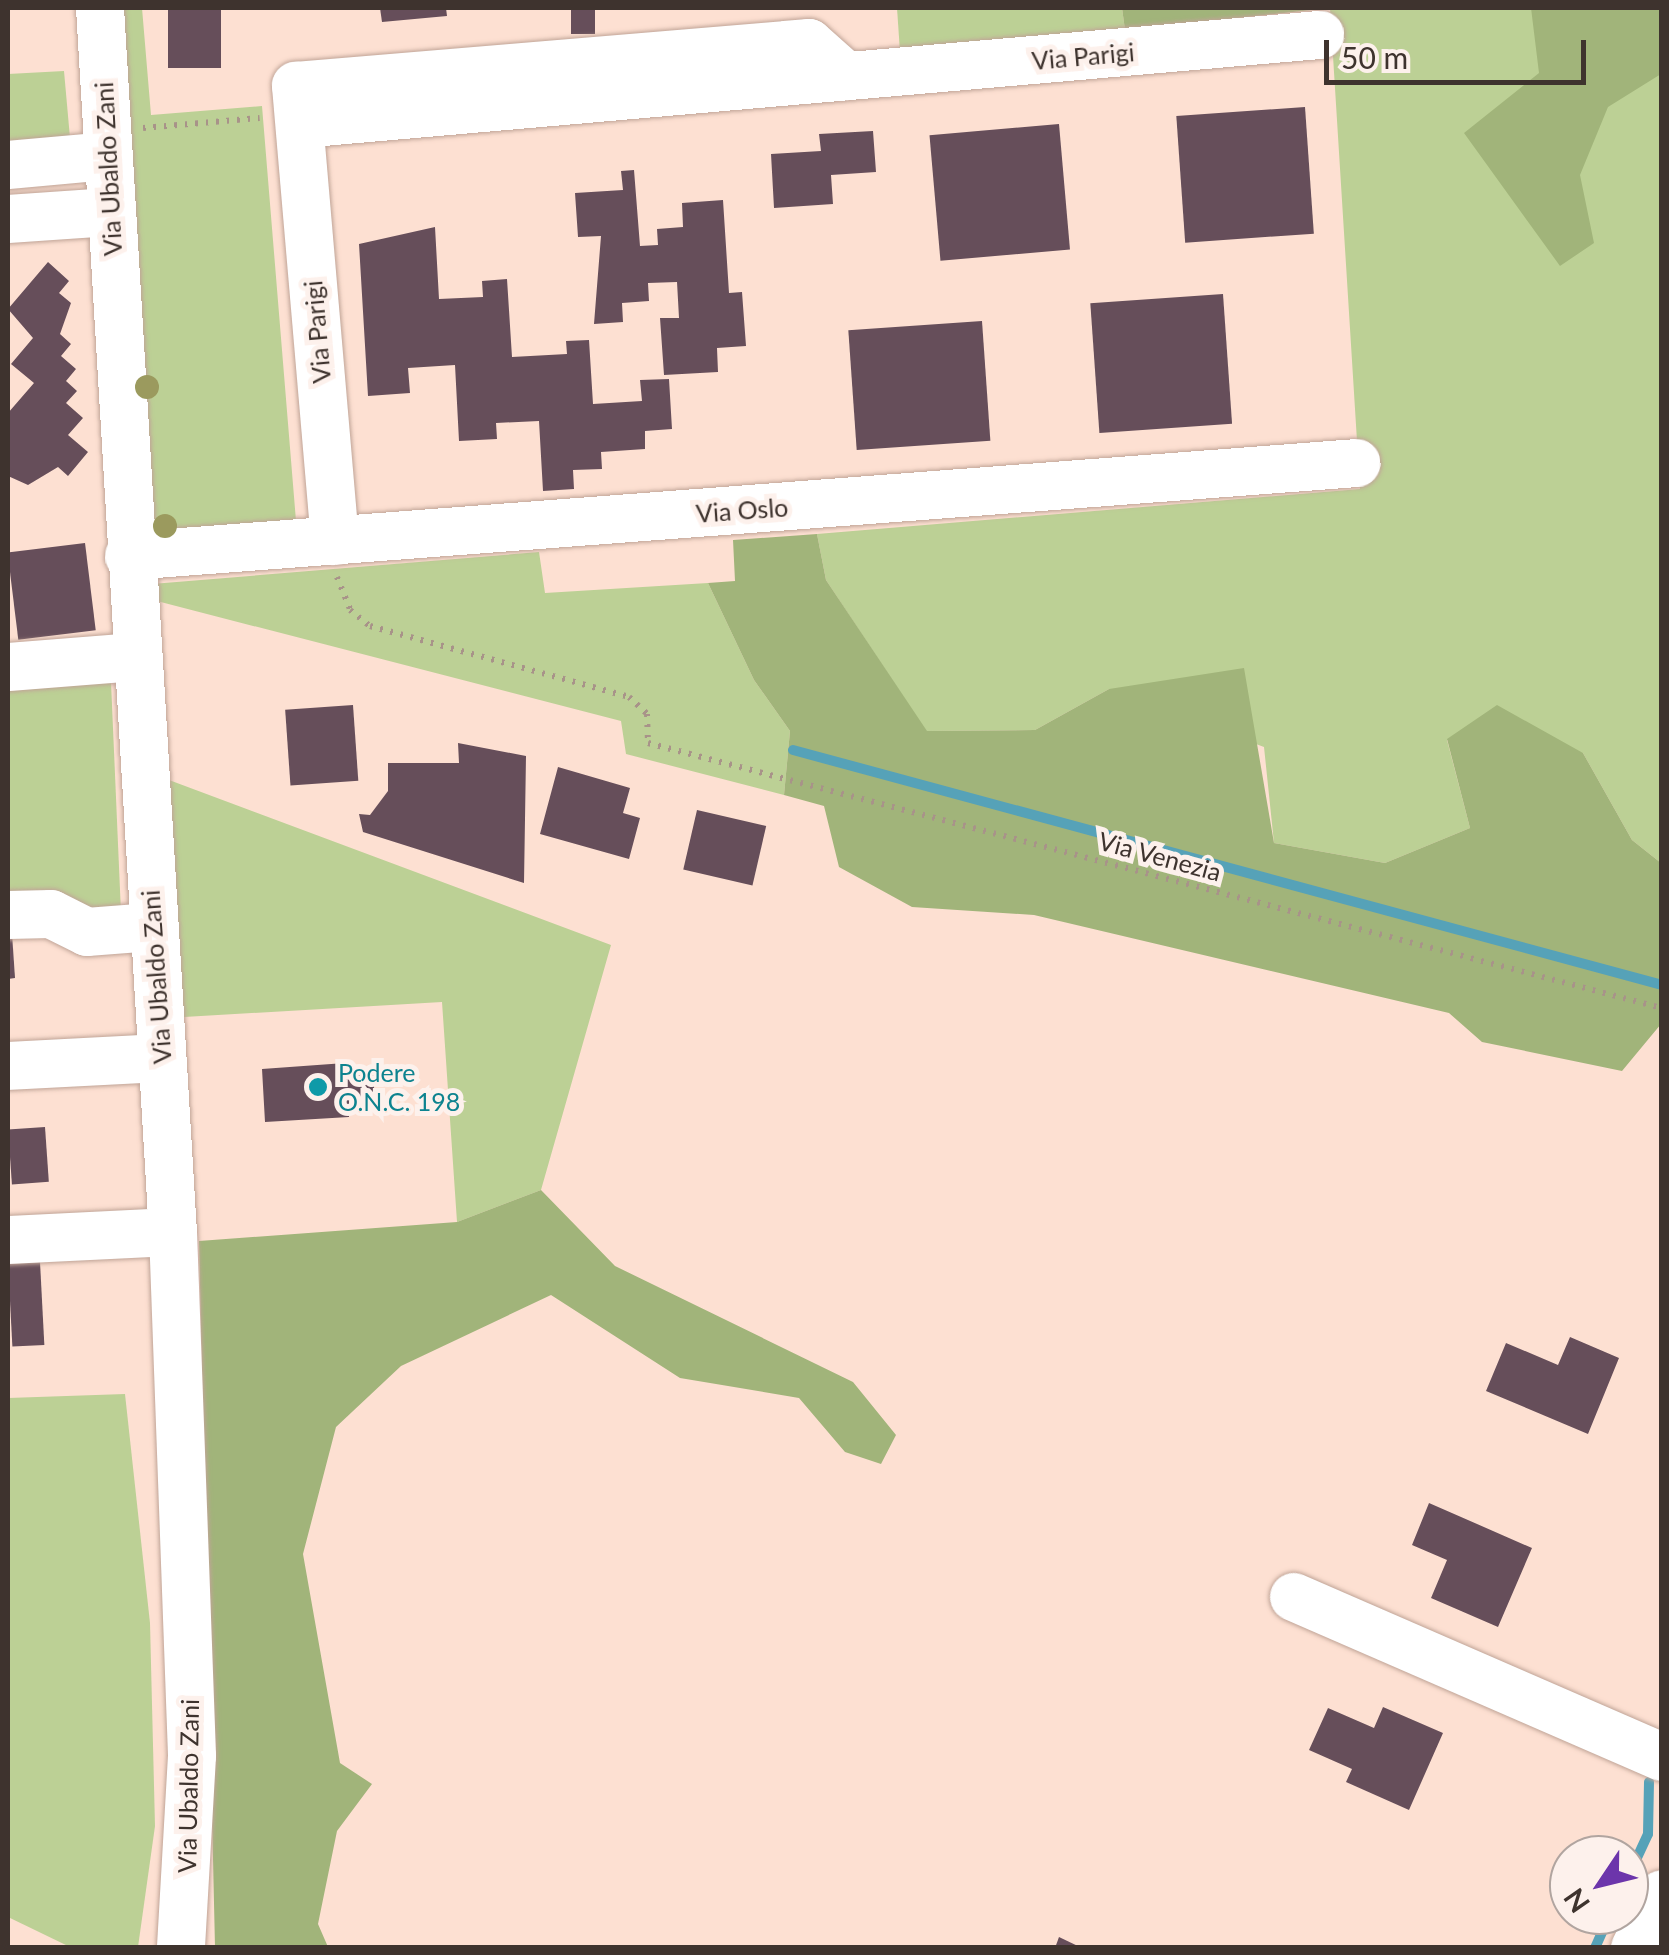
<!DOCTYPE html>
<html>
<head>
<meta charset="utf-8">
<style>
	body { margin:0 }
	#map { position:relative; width:1669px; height:1955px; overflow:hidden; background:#fde0d2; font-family:Lato,sans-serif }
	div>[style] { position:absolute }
	.green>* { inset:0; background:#bcd095 }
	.forest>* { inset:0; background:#a1b47a }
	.stream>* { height:10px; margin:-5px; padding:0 5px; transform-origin:5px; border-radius:5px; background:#56a2b8 }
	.building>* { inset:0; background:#664e5a; transform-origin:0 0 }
	.path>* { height:6px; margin-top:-3px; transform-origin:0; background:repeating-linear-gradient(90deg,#a89389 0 2.5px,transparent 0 10.5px) }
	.roads { filter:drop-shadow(0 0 2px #c0a497) drop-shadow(0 0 2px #c0a497) }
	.minor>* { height:48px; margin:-24px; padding:0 24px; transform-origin:24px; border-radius:24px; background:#fff }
	.trees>* { width:24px; height:24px; margin:-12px; border-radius:50%; background:#9b9a5e }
	.dots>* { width:28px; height:28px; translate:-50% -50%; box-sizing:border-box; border:5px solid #fdf1ec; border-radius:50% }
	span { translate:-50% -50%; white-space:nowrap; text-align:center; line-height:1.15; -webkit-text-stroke:10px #fdf1ec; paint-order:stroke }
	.street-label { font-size:25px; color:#3e332e }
	.culture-label { font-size:25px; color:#0d838f }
	.left { translate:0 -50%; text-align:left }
	.frame { position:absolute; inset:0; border:10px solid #3e332e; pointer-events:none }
	.north { position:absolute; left:1549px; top:1835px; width:100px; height:100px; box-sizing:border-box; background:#fdf1ec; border:2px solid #b1a5a0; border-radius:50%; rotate:235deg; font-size:28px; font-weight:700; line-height:40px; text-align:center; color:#3e332e }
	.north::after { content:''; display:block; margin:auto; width:35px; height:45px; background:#6c35ab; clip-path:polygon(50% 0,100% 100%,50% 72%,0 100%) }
	.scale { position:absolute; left:1324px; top:40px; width:262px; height:45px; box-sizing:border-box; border:5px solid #3e332e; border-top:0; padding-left:12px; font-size:30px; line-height:35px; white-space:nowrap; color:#3e332e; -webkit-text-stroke:8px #fdf1ec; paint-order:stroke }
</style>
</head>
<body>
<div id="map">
	<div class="green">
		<div style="clip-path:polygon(121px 8px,142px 8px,151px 115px,262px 106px,296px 521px,149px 531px)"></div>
		<div style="clip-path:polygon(897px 8px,1122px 8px,1125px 30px,900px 52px)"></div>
		<div style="clip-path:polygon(1330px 8px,1661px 8px,1661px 863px,1632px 840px,1583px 753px,1447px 740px,1470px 828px,1385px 863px,1274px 843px,1264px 747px,1109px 689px,1035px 730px,926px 731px,826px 580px,817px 534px,1360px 489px)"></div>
		<div style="clip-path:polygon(64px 71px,70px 138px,8px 152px,8px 74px)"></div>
		<div style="clip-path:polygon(539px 552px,545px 593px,708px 583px,754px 680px,790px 731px,784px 795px,626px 754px,621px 721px,153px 600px,152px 584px)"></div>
		<div style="clip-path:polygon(111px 682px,121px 913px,8px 903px,8px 691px)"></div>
		<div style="clip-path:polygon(169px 780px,611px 945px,541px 1190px,457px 1222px,442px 1002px,184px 1017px)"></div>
		<div style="clip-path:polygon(125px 1394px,150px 1623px,155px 1826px,138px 1947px,70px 1947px,8px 1917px,8px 1398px)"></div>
	</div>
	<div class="forest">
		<div style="clip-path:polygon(1122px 8px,1330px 8px,1125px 30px)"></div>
		<div style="clip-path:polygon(1531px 8px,1661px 8px,1661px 74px,1608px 107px,1580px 175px,1594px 243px,1560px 266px,1464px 133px,1539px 73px)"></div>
		<div style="clip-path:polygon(817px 534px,826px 580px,927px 731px,1035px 730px,1109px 689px,1244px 668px,1274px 843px,1385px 863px,1470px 828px,1447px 739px,1497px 705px,1583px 753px,1632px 840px,1661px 863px,1661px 1024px,1622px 1071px,1482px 1042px,1449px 1013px,1034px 915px,912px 907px,839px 867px,824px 806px,784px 795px,790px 731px,754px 680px,708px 583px,735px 581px,733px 540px)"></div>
		<div style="clip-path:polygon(541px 1190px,615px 1266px,853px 1382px,896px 1435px,881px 1464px,845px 1452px,799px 1398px,680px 1378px,551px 1295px,401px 1366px,336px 1427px,303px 1554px,340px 1763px,372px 1784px,337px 1831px,318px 1924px,328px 1947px,215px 1947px,199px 1241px,457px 1222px)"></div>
	</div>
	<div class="stream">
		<div style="left:793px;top:750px;width:900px;rotate:15.13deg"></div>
		<div style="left:1629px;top:1875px;width:45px;rotate:-65.1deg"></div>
		<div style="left:1648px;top:1834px;width:52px;rotate:-88.9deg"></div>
		<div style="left:1595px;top:1948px;width:36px;rotate:-66deg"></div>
	</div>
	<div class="building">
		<div style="left:168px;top:8px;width:53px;height:60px"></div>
		<div style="clip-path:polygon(380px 8px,446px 8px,447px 16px,382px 22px)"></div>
		<div style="left:571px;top:8px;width:24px;height:26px"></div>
		<div style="left:1305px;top:107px;width:127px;height:129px;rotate:86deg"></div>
		<div style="left:1059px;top:124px;width:126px;height:130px;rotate:85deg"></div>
		<div style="clip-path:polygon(873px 131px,876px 172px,831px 175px,833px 204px,774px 208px,771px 154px,821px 151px,819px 134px)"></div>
		<div style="clip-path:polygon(634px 170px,640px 246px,658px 245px,657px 229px,683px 227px,682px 203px,723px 200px,729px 293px,742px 292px,746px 346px,717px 348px,718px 372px,664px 375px,660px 318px,679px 318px,677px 282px,648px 283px,649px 301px,622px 303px,623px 322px,594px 324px,601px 236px,578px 237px,575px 193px,623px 190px,621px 171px)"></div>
		<div style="clip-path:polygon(435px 227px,439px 299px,483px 297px,482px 281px,507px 279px,512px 357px,567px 354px,566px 341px,589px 340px,593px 404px,642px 401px,640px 380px,669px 379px,672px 429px,645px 431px,645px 449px,601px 452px,602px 469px,573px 470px,574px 489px,543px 491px,539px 421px,496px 423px,497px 439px,459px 441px,455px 365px,408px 368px,410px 393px,368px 396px,359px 244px)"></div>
		<div style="clip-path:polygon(48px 262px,69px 281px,59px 293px,71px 303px,60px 334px,71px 344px,61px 356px,76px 369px,66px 381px,77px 391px,66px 403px,83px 418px,68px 435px,88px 452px,68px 476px,58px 467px,28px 485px,8px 476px,8px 413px,34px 383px,11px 364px,33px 338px,8px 309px)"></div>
		<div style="left:1223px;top:294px;width:130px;height:133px;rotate:86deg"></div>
		<div style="left:982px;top:321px;width:120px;height:134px;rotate:86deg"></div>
		<div style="left:85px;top:543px;width:88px;height:78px;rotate:83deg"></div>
		<div style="left:353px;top:705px;width:76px;height:68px;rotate:86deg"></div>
		<div style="clip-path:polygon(458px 743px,526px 756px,524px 883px,363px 832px,359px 814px,370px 815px,388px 791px,388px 763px,459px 763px)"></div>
		<div style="clip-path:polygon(558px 767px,630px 788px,623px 813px,640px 818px,629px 859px,540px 834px)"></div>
		<div style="left:697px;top:810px;width:71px;height:61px;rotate:13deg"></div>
		<div style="clip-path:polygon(11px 919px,15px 978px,8px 979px,8px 920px)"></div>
		<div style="clip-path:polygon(345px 1063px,346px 1074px,373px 1073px,375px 1100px,349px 1101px,349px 1117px,265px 1122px,262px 1069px)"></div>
		<div style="left:45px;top:1127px;width:55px;height:37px;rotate:86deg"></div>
		<div style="left:40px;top:1262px;width:83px;height:32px;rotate:87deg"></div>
		<div style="clip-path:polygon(1570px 1337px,1619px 1358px,1588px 1434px,1486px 1391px,1506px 1343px,1558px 1365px)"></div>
		<div style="clip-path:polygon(1429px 1503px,1532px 1548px,1498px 1627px,1431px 1598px,1447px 1560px,1412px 1545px)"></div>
		<div style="clip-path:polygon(1383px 1707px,1443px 1733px,1409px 1810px,1346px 1782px,1352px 1769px,1309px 1750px,1328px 1708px,1374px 1728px)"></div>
		<div style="clip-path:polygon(1059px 1937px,1082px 1948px,1055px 1948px)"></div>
	</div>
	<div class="path">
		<div style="left:143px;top:128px;width:117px;rotate:-4.9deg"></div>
		<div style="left:337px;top:577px;width:35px;rotate:68deg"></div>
		<div style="left:350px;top:610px;width:26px;rotate:39deg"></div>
		<div style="left:370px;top:626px;width:269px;rotate:15.3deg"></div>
		<div style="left:629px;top:697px;width:25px;rotate:43deg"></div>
		<div style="left:647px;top:714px;width:29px;rotate:88deg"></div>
		<div style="left:648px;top:743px;width:1048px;rotate:14.65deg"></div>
	</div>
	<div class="roads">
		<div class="minor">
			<div style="left:100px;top:8px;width:1226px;rotate:86.59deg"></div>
			<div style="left:173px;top:1232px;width:524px;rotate:87.92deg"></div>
			<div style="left:192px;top:1756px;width:192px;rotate:93.3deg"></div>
			<div style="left:300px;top:124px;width:1024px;rotate:-4.99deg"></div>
			<div style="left:8px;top:165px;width:99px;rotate:-5.2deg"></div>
			<div style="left:8px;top:219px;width:102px;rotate:-3.9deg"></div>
			<div style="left:335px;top:541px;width:457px;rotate:-94.9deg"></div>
			<div style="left:296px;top:86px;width:515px;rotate:-4.79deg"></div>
			<div style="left:809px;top:43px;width:50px;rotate:41.7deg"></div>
			<div style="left:129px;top:556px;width:1231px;rotate:-4.33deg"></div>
			<div style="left:8px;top:667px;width:126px;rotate:-4.5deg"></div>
			<div style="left:8px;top:915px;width:43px;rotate:-1.3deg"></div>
			<div style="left:51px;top:914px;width:40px;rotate:26.6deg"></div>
			<div style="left:87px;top:932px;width:65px;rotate:-4.4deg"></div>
			<div style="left:8px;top:1066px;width:153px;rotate:-3deg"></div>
			<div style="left:8px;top:1240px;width:165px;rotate:-2.8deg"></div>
			<div style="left:1294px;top:1597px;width:401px;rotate:23.5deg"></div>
			<div style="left:1635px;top:1948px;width:60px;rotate:-63.4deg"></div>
		</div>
	</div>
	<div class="trees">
		<div style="left:147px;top:387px"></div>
		<div style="left:165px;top:526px"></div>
	</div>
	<div class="dots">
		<div style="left:318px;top:1087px;background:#0f9aa8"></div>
	</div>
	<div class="street-label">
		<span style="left:1083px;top:56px;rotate:-5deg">Via Parigi</span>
		<span style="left:108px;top:169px;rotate:-93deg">Via Ubaldo Zani</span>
		<span style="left:317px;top:332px;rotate:-95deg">Via Parigi</span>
		<span style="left:742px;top:510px;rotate:-4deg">Via Oslo</span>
		<span style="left:1160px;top:856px;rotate:15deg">Via Venezia</span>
		<span style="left:156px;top:977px;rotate:-94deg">Via Ubaldo Zani</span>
		<span style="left:188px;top:1786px;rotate:-89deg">Via Ubaldo Zani</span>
	</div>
	<div class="culture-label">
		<span class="left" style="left:338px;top:1087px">Podere<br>O.N.C. 198</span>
	</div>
	<div class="frame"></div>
	<div class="north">N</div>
	<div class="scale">50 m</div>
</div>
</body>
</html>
